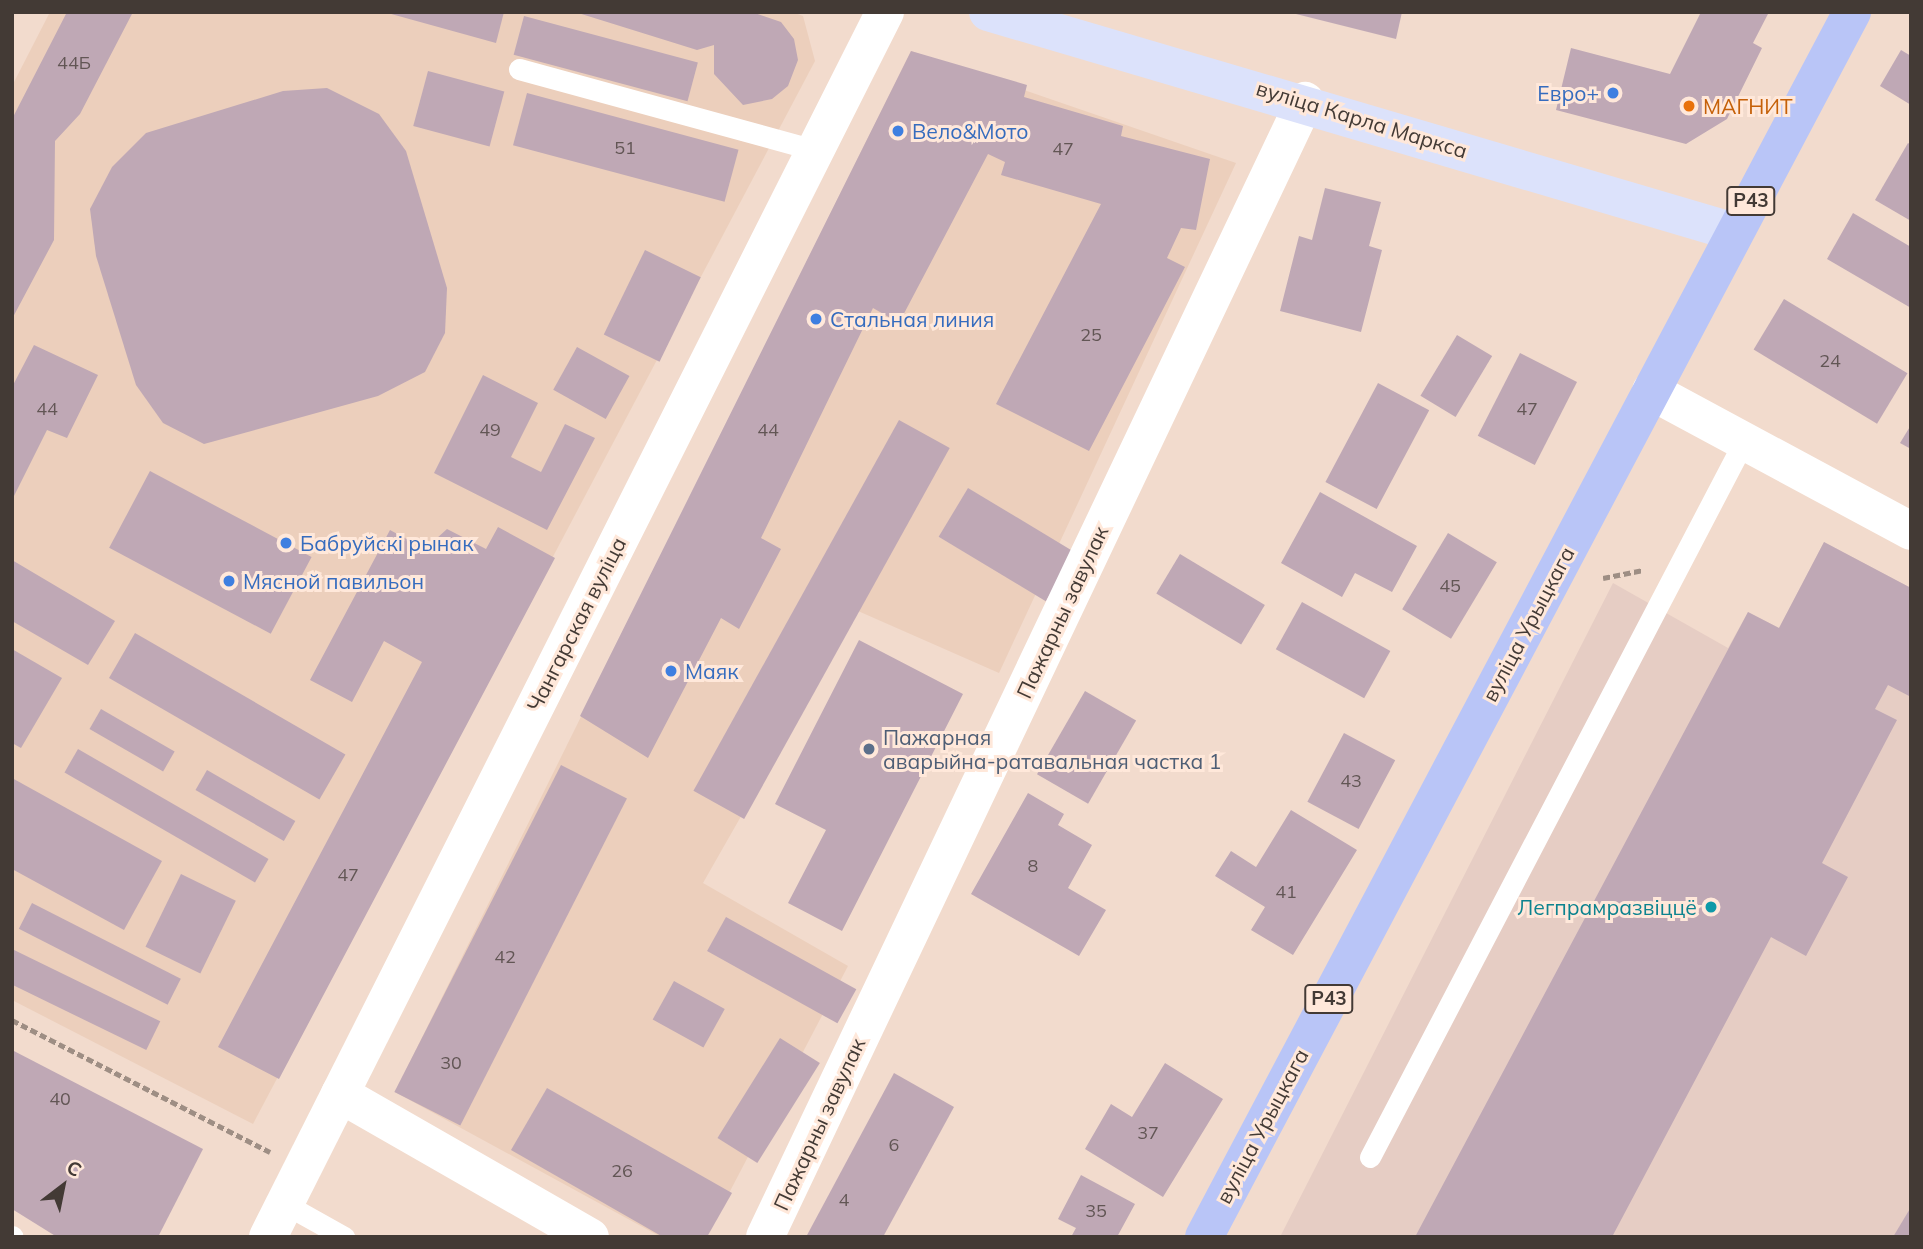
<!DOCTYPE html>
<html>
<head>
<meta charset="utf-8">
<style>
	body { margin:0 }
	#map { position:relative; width:1923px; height:1249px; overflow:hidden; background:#f2dbcd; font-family:Mulish,sans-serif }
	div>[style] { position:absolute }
	.built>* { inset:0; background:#eccfbc }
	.industrial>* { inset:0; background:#e6cdc4 }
	.building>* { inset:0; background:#bfa8b5; transform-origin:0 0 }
	.path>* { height:4.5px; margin-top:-2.25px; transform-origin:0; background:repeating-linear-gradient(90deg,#9e8e84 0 7px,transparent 0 10.5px) }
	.lane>* { height:21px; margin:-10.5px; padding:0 10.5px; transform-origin:10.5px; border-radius:10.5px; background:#fff }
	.street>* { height:38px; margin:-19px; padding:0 19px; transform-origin:19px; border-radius:19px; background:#fff }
	.secondary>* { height:38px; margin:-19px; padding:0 19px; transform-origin:19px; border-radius:19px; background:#dce2fb }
	.primary>* { height:38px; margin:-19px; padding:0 19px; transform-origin:19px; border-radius:19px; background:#b9c5f7 }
	.dots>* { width:19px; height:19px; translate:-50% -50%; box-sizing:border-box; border:4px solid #ffe8da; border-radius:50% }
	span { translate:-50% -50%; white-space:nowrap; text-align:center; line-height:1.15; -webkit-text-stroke:6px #ffe8da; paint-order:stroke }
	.number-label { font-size:18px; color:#625655 }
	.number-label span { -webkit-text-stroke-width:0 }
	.shield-label span { padding:2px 5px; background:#ffe8da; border:2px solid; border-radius:5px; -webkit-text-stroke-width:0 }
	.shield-label { font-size:19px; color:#433a35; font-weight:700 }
	.shop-label { font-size:21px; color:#366cbe }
	.right { translate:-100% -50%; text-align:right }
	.left { translate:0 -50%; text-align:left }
	.food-label { font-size:21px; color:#c56008 }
	.street-label { font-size:21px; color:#433a35 }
	.service-label { font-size:21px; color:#4e5e75 }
	.culture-label { font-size:21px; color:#0d838f }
	.frame { position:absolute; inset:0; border:14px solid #433a35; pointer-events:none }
	.north { position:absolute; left:28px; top:1151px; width:70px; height:70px; -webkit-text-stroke:5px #ffe8da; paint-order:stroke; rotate:32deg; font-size:19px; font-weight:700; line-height:28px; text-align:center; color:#433a35 }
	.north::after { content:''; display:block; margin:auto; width:24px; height:32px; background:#433a35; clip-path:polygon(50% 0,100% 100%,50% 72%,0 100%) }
</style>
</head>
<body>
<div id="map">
	<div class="built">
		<div style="clip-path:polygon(50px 12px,792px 12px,803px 16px,815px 61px,253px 1124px,12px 1000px,12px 86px)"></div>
		<div style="clip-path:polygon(911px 51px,1236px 163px,999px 673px,858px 611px,703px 883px,848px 966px,706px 1237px,661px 1237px,395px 1092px)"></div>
	</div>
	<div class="industrial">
		<div style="clip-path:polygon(1824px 542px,1911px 588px,1911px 1237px,1280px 1237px,1613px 583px,1728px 648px,1748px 612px,1779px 628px)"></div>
	</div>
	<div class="building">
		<div style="clip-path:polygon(67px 12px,133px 12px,80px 114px,55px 141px,54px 240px,12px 319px,12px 119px)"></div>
		<div style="clip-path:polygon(384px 12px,504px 12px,496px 43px)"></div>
		<div style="clip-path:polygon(575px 12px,752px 12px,781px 22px,794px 39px,798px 60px,788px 86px,772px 99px,743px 105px,714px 74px,714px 45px,697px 50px)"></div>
		<div style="clip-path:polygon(1288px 12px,1402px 12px,1396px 39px)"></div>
		<div style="clip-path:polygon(1701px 12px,1769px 12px,1753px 43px,1762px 48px,1727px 119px,1686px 144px,1556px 110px,1571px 48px,1670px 74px)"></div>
		<div style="left:524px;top:16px;width:180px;height:40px;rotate:15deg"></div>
		<div style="clip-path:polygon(1901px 50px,1911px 56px,1911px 105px,1880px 86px)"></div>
		<div style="clip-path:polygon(911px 51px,1027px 85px,1024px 97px,1123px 126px,1121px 136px,1210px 159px,1196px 230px,1181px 228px,1167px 258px,1185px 267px,1089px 451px,996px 404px,1101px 204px,1001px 175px,1005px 162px,988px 154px,899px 323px,873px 308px,761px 538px,781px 549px,739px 629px,721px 618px,648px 758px,580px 716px)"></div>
		<div style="left:428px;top:71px;width:79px;height:57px;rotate:15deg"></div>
		<div style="clip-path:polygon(327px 88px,379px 114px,406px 151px,447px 288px,445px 333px,425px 372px,378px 396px,204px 444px,163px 423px,136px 385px,96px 256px,90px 209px,112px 167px,146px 133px,283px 91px)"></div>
		<div style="left:527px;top:93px;width:219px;height:54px;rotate:15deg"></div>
		<div style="clip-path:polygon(1908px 143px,1911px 145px,1911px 221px,1875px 200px)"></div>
		<div style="clip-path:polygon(1325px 188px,1381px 202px,1369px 246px,1382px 250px,1361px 332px,1280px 311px,1299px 236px,1312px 240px)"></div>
		<div style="clip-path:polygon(1853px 213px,1911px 247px,1911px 308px,1827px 259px)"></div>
		<div style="left:645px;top:250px;width:62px;height:94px;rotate:26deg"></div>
		<div style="left:1784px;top:299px;width:144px;height:59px;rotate:31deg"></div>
		<div style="left:1457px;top:335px;width:41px;height:71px;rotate:31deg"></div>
		<div style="clip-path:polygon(34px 345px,98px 375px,67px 438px,47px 430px,12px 500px,12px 387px)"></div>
		<div style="left:577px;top:347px;width:60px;height:49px;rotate:29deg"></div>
		<div style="left:1520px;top:353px;width:64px;height:93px;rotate:27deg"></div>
		<div style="clip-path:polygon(483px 375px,538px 403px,511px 457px,541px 472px,565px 424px,595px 438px,547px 530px,434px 473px)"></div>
		<div style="left:1378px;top:383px;width:58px;height:112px;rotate:28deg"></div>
		<div style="left:899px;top:420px;width:58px;height:424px;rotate:29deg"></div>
		<div style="clip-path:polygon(1911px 425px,1911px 449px,1900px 443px)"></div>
		<div style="left:150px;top:471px;width:183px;height:87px;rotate:28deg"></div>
		<div style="left:968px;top:488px;width:125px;height:57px;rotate:31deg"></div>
		<div style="clip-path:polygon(1320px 492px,1417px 546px,1392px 592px,1355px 573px,1342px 597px,1281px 563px)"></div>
		<div style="clip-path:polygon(498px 527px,555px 558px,279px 1079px,218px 1047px,422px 662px,384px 641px,352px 702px,310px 680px,390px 530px,425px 549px,447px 529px,486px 549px)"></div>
		<div style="left:1448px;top:533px;width:57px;height:89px;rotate:31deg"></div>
		<div style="clip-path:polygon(1824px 542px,1911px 588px,1911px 697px,1888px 685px,1875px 709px,1897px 720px,1822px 863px,1848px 877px,1806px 956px,1771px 937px,1612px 1237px,1415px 1237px,1748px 612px,1779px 628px)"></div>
		<div style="left:1180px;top:554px;width:99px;height:46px;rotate:31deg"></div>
		<div style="clip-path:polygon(12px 560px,115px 621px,88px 665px,12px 621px)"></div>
		<div style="left:1302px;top:602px;width:101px;height:54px;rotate:29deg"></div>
		<div style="left:135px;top:633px;width:243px;height:52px;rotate:30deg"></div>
		<div style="clip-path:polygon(859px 640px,963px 694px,842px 931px,788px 903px,826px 830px,775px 804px)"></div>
		<div style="clip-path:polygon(12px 649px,62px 678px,21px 748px,12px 743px)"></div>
		<div style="left:1085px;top:691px;width:59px;height:96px;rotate:30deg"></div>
		<div style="left:101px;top:709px;width:85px;height:23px;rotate:30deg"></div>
		<div style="left:1344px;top:733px;width:58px;height:78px;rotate:28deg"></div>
		<div style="left:78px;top:749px;width:220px;height:27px;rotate:30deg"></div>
		<div style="left:561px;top:765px;width:74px;height:367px;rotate:27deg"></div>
		<div style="left:207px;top:770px;width:102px;height:23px;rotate:30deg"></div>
		<div style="clip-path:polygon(12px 778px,162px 861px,124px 930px,12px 869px)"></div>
		<div style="clip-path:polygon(1028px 793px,1064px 814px,1058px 825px,1092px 845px,1068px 888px,1106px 910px,1079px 956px,971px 894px)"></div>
		<div style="clip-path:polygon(1291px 810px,1357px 850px,1293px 955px,1251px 930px,1265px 907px,1215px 876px,1231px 851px,1256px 867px)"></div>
		<div style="left:181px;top:874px;width:61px;height:81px;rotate:26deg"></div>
		<div style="left:32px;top:903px;width:167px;height:29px;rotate:27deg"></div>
		<div style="left:726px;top:917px;width:149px;height:39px;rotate:29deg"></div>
		<div style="left:12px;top:949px;width:165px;height:32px;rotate:26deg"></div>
		<div style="left:674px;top:981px;width:58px;height:44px;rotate:29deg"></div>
		<div style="left:780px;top:1038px;width:47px;height:118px;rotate:32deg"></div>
		<div style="clip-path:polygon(12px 1050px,203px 1149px,158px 1237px,57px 1237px,12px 1209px)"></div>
		<div style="clip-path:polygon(1165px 1063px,1223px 1099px,1163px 1197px,1085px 1149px,1111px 1104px,1132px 1117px)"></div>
		<div style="clip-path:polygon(894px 1073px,954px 1107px,883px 1237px,806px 1237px)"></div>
		<div style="clip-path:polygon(547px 1088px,732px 1193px,707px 1237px,663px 1237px,511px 1150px)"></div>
		<div style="clip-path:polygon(1081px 1175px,1135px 1204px,1117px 1237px,1071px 1237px,1076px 1228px,1058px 1219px)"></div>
		<div style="clip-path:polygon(1911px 1207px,1911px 1237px,1893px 1237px)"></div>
	</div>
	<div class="path">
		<div style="left:1603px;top:578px;width:41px;rotate:-11.3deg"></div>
		<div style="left:12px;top:1020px;width:290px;rotate:27.1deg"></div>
	</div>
	<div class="lane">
		<div style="left:519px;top:69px;width:307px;rotate:15.3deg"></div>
		<div style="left:1370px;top:1157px;width:808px;rotate:-62.42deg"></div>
		<div style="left:285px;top:1204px;width:68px;rotate:29.2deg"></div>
		<div style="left:12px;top:1236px;width:1px;rotate:45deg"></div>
	</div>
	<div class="street">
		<div style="left:1651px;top:391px;width:295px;rotate:28.3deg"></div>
		<div style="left:340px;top:1094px;width:288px;rotate:29.8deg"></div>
		<div style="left:268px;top:1237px;width:1372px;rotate:-63.27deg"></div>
		<div style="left:765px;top:1237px;width:1258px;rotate:-64.58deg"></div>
	</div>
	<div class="secondary">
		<div style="left:988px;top:12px;width:778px;rotate:16.43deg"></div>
	</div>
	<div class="primary">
		<div style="left:1204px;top:1237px;width:1386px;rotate:-62.12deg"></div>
	</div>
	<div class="dots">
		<div style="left:1613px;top:93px;background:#3f7fe0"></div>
		<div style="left:1689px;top:106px;background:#e8710a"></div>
		<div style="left:898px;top:131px;background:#3f7fe0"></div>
		<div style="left:816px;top:319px;background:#3f7fe0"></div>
		<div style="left:286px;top:543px;background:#3f7fe0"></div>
		<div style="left:229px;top:581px;background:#3f7fe0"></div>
		<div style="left:671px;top:671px;background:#3f7fe0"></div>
		<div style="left:869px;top:749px;background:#5c6f8a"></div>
		<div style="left:1711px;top:907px;background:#0f9aa8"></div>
	</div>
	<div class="number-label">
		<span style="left:74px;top:63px">44Б</span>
		<span style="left:625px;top:148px">51</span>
		<span style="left:1063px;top:149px">47</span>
		<span style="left:1091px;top:335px">25</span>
		<span style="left:1830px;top:361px">24</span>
		<span style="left:47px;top:409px">44</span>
		<span style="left:1527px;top:409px">47</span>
		<span style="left:490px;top:430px">49</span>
		<span style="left:768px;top:430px">44</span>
		<span style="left:1450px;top:586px">45</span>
		<span style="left:1351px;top:781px">43</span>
		<span style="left:1033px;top:866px">8</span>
		<span style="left:348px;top:875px">47</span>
		<span style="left:1286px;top:892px">41</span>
		<span style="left:505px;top:957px">42</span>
		<span style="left:451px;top:1063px">30</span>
		<span style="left:60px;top:1099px">40</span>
		<span style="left:1148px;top:1133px">37</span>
		<span style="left:894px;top:1145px">6</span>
		<span style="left:622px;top:1171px">26</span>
		<span style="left:844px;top:1200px">4</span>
		<span style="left:1096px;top:1211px">35</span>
	</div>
	<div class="shield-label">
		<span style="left:1751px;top:201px">Р43</span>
		<span style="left:1329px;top:999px">Р43</span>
	</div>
	<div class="shop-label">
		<span class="right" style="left:1599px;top:93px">Евро+</span>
		<span class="left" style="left:912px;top:131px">Вело&amp;Мото</span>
		<span class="left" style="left:830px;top:319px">Стальная линия</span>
		<span class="left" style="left:300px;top:543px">Бабруйскі рынак</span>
		<span class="left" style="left:243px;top:581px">Мясной павильон</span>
		<span class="left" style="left:685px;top:671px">Маяк</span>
	</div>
	<div class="food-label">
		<span class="left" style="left:1703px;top:106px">МАГНИТ</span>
	</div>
	<div class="street-label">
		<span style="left:1362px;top:119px;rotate:17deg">вуліца Карла Маркса</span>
		<span style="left:1062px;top:612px;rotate:-65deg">Пажарны завулак</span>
		<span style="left:576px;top:624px;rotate:-63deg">Чангарская вуліца</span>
		<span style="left:1528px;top:624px;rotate:-62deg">вуліца Урыцкага</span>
		<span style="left:819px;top:1124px;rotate:-65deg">Пажарны завулак</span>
		<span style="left:1262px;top:1126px;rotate:-62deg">вуліца Урыцкага</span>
	</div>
	<div class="service-label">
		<span class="left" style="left:883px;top:749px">Пажарная<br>аварыйна-ратавальная частка 1</span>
	</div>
	<div class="culture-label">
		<span class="right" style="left:1697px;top:907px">Легпрамразвіццё</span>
	</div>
	<div class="frame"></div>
	<div class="north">С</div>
</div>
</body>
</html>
